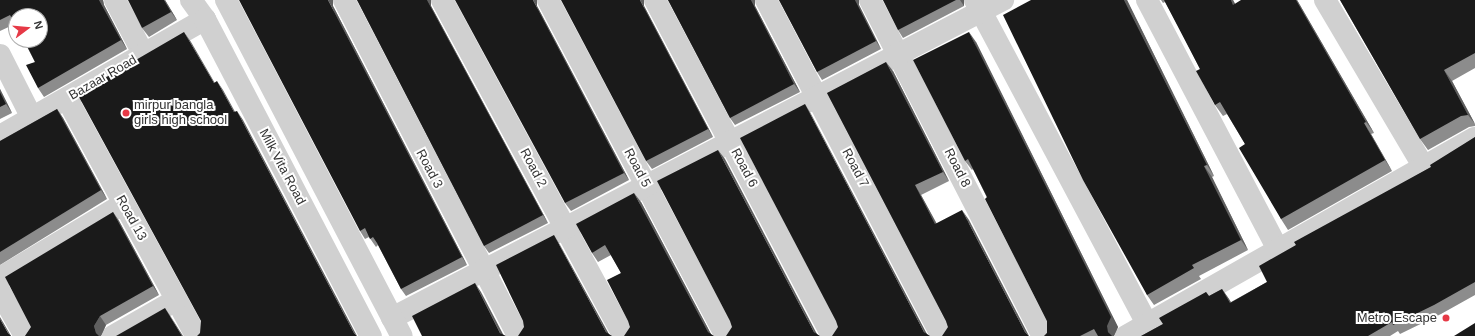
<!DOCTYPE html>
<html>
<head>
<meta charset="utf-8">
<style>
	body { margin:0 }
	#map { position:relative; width:1475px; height:336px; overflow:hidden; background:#fff; font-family:Arial,sans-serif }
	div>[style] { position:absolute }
	.minor>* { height:22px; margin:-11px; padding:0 11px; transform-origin:11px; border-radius:11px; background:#d0d0d0 }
	.tertiary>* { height:22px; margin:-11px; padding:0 11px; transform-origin:11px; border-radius:11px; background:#d0d0d0 }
	.wall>* { inset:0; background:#8c8c8c }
	.shaded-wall>* { inset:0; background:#5f5f5f }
	.building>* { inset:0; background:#1a1a1a }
	.dots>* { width:11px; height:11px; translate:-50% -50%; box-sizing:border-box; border:2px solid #fff; border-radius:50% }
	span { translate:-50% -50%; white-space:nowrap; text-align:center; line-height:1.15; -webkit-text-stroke:4px #fff; paint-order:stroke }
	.street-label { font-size:13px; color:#333 }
	.poi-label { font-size:13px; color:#333 }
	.left { translate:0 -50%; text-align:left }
	.right { translate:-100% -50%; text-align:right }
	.north { position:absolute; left:8px; top:8px; width:40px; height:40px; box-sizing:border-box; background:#fff; border:1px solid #adadad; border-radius:50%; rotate:74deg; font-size:11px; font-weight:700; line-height:16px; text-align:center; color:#333 }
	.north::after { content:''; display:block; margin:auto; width:14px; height:18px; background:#e63946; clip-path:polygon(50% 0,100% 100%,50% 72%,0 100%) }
</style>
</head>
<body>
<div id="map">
	<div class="minor">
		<div style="left:115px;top:0;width:62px;rotate:62.2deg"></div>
		<div style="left:344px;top:0;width:378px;rotate:62.6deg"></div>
		<div style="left:442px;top:0;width:382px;rotate:61.6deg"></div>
		<div style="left:548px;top:0;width:380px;rotate:62.1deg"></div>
		<div style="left:655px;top:0;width:380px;rotate:62.2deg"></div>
		<div style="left:766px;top:0;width:379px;rotate:62.4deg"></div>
		<div style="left:870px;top:0;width:378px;rotate:62.8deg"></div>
		<div style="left:975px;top:0;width:367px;rotate:62deg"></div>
		<div style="left:1147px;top:0;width:282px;rotate:62.3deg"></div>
		<div style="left:1325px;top:0;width:193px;rotate:59.4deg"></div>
		<div style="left:0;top:55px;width:71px;rotate:63.1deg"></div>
		<div style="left:67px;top:99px;width:270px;rotate:61.4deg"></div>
		<div style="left:0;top:136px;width:236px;rotate:-29.7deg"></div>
		<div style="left:0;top:278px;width:144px;rotate:-31deg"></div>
		<div style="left:0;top:292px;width:51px;rotate:60.4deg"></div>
		<div style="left:392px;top:318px;width:689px;rotate:-27.5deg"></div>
		<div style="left:113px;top:336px;width:73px;rotate:-29.7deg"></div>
		<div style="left:1126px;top:336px;width:401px;rotate:-29.6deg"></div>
	</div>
	<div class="tertiary">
		<div style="left:191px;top:0;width:24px;rotate:54deg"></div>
		<div style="left:205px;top:19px;width:358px;rotate:62.4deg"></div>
		<div style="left:226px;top:0;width:379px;rotate:62.4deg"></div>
	</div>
	<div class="wall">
		<div style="clip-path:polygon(0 0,103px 0,104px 5px,127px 49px,44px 97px,38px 88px,35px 62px,15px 24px,0 31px)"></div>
		<div style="clip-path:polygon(165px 0,177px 20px,149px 37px,142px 28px)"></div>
		<div style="clip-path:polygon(357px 0,431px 0,431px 6px,548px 223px,489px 253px,484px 246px)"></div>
		<div style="clip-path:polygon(668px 0,755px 0,755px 6px,800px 92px,735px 125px,730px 118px)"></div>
		<div style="clip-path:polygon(779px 0,859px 0,859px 5px,881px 49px,822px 80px,817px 72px)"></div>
		<div style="clip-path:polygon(883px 0,964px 0,964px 6px,903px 38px,898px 30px)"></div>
		<div style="clip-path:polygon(1031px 0,1127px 0,1214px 176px,1212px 177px,1248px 250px,1199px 276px,1201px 279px,1154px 305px,1147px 295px)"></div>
		<div style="clip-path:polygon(1161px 0,1233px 0,1235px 4px,1297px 0,1374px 133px,1371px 134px,1392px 171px,1288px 230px,1281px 219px,1245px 144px,1227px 114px,1223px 116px,1215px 105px,1200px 69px,1181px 31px,1165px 2px,1163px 3px)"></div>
		<div style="clip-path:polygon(1340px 0,1475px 0,1475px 68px,1452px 81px,1475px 124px,1475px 126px,1469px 127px,1428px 150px,1420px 139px)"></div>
		<div style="clip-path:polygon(333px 6px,467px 265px,406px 296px,401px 289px,378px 245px,376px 247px,369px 237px,365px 239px,360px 231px)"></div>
		<div style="clip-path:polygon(537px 6px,629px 180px,571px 211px,565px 203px)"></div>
		<div style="clip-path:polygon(644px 6px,713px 137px,652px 169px,646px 161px)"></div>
		<div style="clip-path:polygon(976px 42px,1118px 327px,1114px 336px,1044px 336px,1047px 333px,1047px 321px,973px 169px,972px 170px,965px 161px)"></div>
		<div style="clip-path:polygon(893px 71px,949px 181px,921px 195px,937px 224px,969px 220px,948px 327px,946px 321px,827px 93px)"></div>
		<div style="clip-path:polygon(0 89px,12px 113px,0 119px)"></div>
		<div style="clip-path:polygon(57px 109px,63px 118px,107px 199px,0 265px,0 141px)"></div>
		<div style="clip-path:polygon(1475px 137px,1475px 295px,1441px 314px,1400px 334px,1398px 331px,1390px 336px,1141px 336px,1163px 324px,1206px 292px,1209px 296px,1222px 289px,1231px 302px,1267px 282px,1296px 245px,1431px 167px)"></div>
		<div style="clip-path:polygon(641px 202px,711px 334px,630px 327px,621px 273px,611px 255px,598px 262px,592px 253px)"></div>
		<div style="clip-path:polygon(113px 212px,119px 221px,159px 295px,106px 325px,101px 336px,25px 336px)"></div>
	</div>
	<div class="shaded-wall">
		<div style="clip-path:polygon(99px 0,103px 0,104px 5px,127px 49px,121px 40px)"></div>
		<div style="clip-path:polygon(164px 0,165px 0,177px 20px,171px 12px)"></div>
		<div style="clip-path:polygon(328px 0,333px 0,333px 6px,467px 265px,462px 257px)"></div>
		<div style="clip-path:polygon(427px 0,431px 0,431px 6px,548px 223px,543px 215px)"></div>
		<div style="clip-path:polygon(533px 0,537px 0,537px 6px,629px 180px,624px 173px)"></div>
		<div style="clip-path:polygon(640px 0,644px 0,644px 6px,713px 137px,708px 129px)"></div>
		<div style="clip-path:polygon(751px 0,755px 0,755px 6px,800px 92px,794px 84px)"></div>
		<div style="clip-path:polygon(855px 0,859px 0,859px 5px,881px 49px,876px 41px)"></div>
		<div style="clip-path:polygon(960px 0,964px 0,964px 6px)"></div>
		<div style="clip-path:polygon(1124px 0,1127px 0,1214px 176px,1207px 165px)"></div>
		<div style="clip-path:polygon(1231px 0,1233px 0,1241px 15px,1233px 5px)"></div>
		<div style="clip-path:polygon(1296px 0,1297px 0,1374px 133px,1366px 122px)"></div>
		<div style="clip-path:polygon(184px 32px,191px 42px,220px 92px,214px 83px)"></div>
		<div style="clip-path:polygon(969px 32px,976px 42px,1118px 327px,1114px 336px,1111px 336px,1108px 332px)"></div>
		<div style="clip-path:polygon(886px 62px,893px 71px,949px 181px,943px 172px)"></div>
		<div style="clip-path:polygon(1444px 70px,1452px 81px,1475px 124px,1468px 115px)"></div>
		<div style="clip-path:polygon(217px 81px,223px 90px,240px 121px,234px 112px)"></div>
		<div style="clip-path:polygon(0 89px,12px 113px,6px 104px,0 92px)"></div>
		<div style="clip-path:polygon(805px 104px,811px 114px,928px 336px,924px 332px)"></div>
		<div style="clip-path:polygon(57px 109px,63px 118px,107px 199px,101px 190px)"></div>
		<div style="clip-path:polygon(237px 111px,243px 120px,357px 336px,354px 333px)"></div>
		<div style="clip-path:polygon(1364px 123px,1371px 134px,1392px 171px,1385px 160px)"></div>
		<div style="clip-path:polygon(718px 150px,725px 159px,818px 336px,814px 332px)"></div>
		<div style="clip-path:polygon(1204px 166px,1212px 177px,1248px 250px,1241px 240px)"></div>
		<div style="clip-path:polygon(915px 185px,921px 195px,942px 234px,935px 224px)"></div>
		<div style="clip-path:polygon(634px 193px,641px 202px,712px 336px,708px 332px)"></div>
		<div style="clip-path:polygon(962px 210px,969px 220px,1029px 336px,1025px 332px)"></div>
		<div style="clip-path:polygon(113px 212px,119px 221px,159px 295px,153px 286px)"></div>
		<div style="clip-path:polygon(554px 235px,560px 245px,610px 336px,606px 332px)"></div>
		<div style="clip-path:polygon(475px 283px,481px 292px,504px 336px,500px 333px)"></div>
		<div style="clip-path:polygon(1222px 289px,1229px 299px,1236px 313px,1230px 303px)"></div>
		<div style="clip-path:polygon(165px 308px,171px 317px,183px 336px,182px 336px)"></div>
		<div style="clip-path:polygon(100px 316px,106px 325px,101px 336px,98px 336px,96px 333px,94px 326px)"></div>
		<div style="clip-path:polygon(0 317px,11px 336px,10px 336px,0 319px)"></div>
	</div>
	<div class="building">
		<div style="clip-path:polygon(0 0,99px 0,121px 40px,38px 88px,26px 65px,35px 62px,24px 40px,40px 40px,40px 16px,16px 16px,16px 25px,10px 15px,0 20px)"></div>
		<div style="clip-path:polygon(128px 0,164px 0,171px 12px,142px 28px)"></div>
		<div style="clip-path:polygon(239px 0,328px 0,462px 257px,401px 289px,377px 243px,373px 237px,370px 239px,365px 228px,360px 231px)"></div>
		<div style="clip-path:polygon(357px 0,427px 0,543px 215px,484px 246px)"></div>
		<div style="clip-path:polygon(455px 0,533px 0,624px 173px,565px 203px)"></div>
		<div style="clip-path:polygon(561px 0,640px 0,708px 129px,646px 161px)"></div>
		<div style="clip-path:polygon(668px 0,751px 0,794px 84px,730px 118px)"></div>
		<div style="clip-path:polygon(779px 0,855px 0,876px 41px,817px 72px)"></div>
		<div style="clip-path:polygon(883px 0,956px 0,898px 30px)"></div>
		<div style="clip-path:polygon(1031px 0,1124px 0,1207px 165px,1204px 166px,1241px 240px,1192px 265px,1194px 268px,1147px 295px,1083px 180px,1003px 15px)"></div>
		<div style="clip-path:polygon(1164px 0,1231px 0,1233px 5px,1241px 0,1296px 0,1366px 122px,1364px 123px,1385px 160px,1281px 219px,1239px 148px,1245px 144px,1220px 102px,1215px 105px,1196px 71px,1200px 69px)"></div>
		<div style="clip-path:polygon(1340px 0,1475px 0,1475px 53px,1444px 70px,1468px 115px,1461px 116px,1420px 139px)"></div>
		<div style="clip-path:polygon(184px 32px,214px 83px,217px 81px,234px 112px,237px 111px,354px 333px,357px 336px,197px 336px,200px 333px,201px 321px,79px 97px,92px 89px,91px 86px)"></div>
		<div style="clip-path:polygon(969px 32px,1111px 317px,1107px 326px,1108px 332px,1112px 336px,1098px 336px,1094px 329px,1080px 336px,1044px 336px,1047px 333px,1047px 321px,985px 199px,987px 197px,968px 159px,965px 161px,913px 60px)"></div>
		<div style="clip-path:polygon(886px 62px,943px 172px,915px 185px,935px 224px,962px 210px,1025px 332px,1029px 336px,942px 336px,948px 327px,946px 321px,827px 93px)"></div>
		<div style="clip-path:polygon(0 92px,6px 104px,0 107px)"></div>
		<div style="clip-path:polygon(805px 104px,924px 332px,930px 336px,832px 336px,838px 327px,836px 321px,740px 138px)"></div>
		<div style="clip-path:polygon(57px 109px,101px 190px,0 252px,0 141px)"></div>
		<div style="clip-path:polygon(1475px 137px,1475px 282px,1434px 305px,1393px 325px,1392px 322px,1368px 336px,1141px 336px,1163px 324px,1159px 318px,1206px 292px,1209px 296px,1222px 289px,1230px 303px,1267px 282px,1259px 266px,1296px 245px,1294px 242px,1431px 167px,1430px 165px)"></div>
		<div style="clip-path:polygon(718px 150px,814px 332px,820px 336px,726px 336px,732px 327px,730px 321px,657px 181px)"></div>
		<div style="clip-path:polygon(634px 193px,708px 332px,714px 336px,624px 336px,630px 327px,628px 321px,607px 280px,621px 273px,605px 245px,592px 253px,576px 224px)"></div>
		<div style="clip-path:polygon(113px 212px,153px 286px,100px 316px,94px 326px,96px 333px,99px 336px,25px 336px,31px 327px,5px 277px)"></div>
		<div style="clip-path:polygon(554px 235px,606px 332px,612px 336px,518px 336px,524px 327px,523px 321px,496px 265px)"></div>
		<div style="clip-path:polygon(475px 283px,500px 333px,506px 336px,422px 336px,412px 316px)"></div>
		<div style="clip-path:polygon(165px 308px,182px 336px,116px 336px)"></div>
		<div style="clip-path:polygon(0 319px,8px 333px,11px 336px,0 336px)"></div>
		<div style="clip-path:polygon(1475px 323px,1475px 336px,1454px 336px)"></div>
	</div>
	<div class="dots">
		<div style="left:126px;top:113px;background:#e63946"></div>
		<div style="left:1446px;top:318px;background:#e63946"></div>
	</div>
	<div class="street-label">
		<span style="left:103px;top:78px;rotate:-30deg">Bazaar Road</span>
		<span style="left:282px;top:167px;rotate:62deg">Milk Vita Road</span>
		<span style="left:533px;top:168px;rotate:62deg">Road 2</span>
		<span style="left:637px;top:168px;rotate:62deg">Road 5</span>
		<span style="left:744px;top:168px;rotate:62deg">Road 6</span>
		<span style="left:855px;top:168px;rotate:62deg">Road 7</span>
		<span style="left:957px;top:168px;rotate:63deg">Road 8</span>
		<span style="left:429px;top:169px;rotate:62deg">Road 3</span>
		<span style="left:131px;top:218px;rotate:61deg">Road 13</span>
	</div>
	<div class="poi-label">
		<span class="left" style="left:134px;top:113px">mirpur bangla<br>girls high school</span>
		<span class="right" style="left:1437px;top:318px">Metro Escape</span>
	</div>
	<div class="north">N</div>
</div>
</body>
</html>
